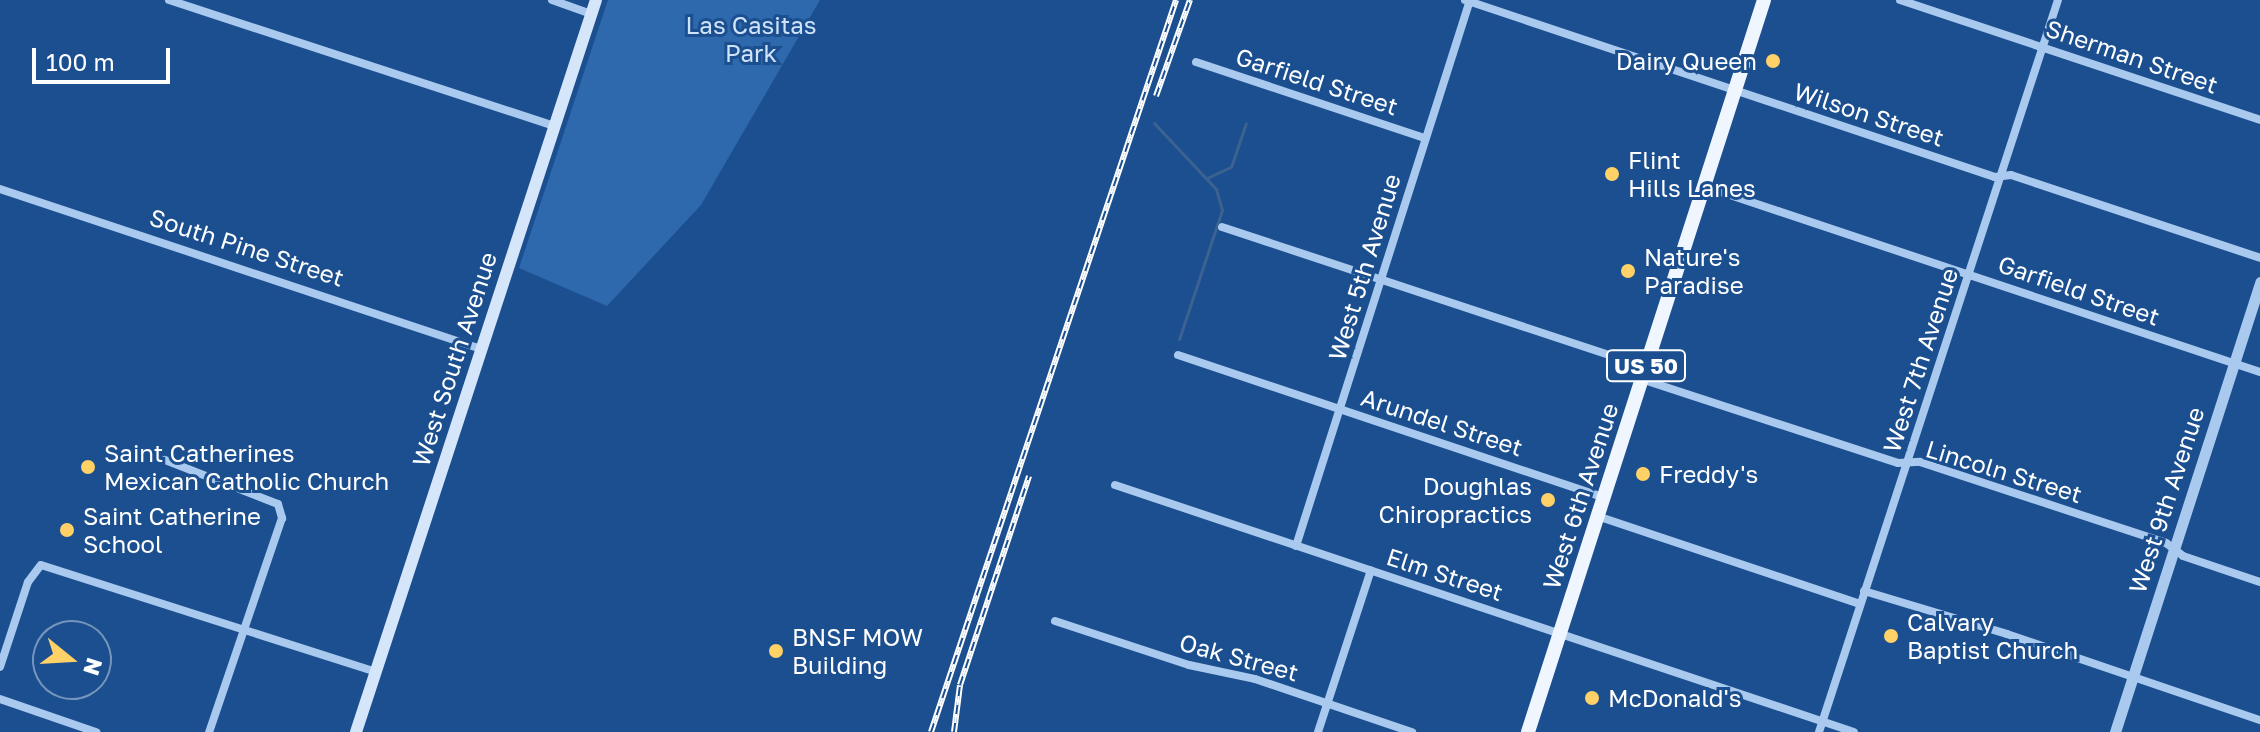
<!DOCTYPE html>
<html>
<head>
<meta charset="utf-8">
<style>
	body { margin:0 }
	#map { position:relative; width:2260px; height:732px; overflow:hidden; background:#1b4f8f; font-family:"Golos Text",sans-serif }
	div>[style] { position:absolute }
	.green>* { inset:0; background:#2e69ad }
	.stream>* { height:3px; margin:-1.5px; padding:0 1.5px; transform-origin:1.5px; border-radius:1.5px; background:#3c6290 }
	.minor>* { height:8px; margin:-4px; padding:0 4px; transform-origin:4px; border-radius:4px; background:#a9c9ee }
	.tertiary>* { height:11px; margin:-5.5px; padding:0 5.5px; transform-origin:5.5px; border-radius:5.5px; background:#a9c9ee }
	.secondary>* { height:12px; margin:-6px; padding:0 6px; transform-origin:6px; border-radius:6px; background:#d6e6fa }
	.primary>* { height:14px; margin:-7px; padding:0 7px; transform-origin:7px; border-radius:7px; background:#f0f6ff }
	.rail>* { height:6px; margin-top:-3px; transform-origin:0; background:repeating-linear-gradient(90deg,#1b4f8f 0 9px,#fff 0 18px); box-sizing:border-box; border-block:2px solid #fff }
	.dots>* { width:22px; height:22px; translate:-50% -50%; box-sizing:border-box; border:4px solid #1b4f8f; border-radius:50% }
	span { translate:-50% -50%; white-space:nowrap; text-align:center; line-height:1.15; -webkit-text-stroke:6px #1b4f8f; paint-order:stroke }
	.shield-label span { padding:2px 6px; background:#1b4f8f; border:2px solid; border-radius:6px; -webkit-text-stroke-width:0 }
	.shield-label { font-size:22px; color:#fff; font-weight:700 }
	.park-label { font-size:24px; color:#cfe3fa }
	.street-label { font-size:24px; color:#fff }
	.poi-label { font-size:24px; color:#fff }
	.right { translate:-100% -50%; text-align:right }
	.left { translate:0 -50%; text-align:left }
	.north { position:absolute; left:32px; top:620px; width:80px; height:80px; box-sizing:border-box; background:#1b4f8f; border:2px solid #7695bc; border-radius:50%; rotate:108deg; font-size:22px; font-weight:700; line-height:32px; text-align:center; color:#fff }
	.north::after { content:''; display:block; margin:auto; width:28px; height:36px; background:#ffd166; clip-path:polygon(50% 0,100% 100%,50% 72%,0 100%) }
	.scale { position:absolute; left:32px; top:48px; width:138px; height:36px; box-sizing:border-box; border:4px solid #fff; border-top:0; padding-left:10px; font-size:24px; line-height:28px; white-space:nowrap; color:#fff; -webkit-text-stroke:6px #1b4f8f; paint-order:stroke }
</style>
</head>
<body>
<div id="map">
	<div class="green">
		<div style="clip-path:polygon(608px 0,820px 0,701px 205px,607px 306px,519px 268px)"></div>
	</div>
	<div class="stream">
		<div style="left:1154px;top:123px;width:91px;rotate:46.8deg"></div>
		<div style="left:1216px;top:189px;width:22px;rotate:74deg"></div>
		<div style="left:1222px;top:210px;width:136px;rotate:108.4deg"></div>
		<div style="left:1207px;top:178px;width:26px;rotate:-25deg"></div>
		<div style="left:1231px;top:167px;width:46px;rotate:-71.2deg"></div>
	</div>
	<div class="minor">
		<div style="left:169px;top:0;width:405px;rotate:18.1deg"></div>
		<div style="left:552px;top:0;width:41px;rotate:19.7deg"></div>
		<div style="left:1465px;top:0;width:559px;rotate:18.47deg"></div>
		<div style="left:1995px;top:177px;width:16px;rotate:-7deg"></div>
		<div style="left:2011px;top:175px;width:262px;rotate:18.4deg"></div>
		<div style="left:1900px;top:0;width:379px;rotate:18.4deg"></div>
		<div style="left:1196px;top:62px;width:240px;rotate:18.4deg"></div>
		<div style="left:1703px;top:186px;width:587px;rotate:18.47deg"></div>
		<div style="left:0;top:189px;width:507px;rotate:18.4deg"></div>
		<div style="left:1222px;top:227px;width:446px;rotate:18.3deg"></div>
		<div style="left:1178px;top:355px;width:448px;rotate:18.5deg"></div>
		<div style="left:1641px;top:379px;width:270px;rotate:18.1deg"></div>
		<div style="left:1898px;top:463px;width:22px;rotate:-3deg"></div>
		<div style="left:1920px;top:462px;width:259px;rotate:18.2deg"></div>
		<div style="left:2166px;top:543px;width:21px;rotate:37deg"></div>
		<div style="left:2183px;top:556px;width:81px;rotate:18.7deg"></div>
		<div style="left:165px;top:460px;width:121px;rotate:21.3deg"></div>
		<div style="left:278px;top:504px;width:15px;rotate:74deg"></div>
		<div style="left:282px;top:518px;width:226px;rotate:108.8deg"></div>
		<div style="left:1115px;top:485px;width:779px;rotate:18.48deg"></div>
		<div style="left:1597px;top:516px;width:277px;rotate:18.5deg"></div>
		<div style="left:1296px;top:546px;width:573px;rotate:-72.32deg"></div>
		<div style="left:1864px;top:591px;width:149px;rotate:16.7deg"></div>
		<div style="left:2007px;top:634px;width:267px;rotate:18.8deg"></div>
		<div style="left:1055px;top:621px;width:141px;rotate:18.2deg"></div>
		<div style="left:1189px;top:665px;width:67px;rotate:12deg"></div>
		<div style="left:1255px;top:679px;width:166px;rotate:18.7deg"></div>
		<div style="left:0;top:667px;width:89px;rotate:-71.8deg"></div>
		<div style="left:28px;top:582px;width:21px;rotate:-53deg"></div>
		<div style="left:41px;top:565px;width:352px;rotate:17.7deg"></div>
		<div style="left:0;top:699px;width:102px;rotate:19deg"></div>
		<div style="left:1318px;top:732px;width:170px;rotate:-71.9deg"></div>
		<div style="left:1819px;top:732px;width:770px;rotate:-71.92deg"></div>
	</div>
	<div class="tertiary">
		<div style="left:2115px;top:732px;width:473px;rotate:-72.1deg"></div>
	</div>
	<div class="secondary">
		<div style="left:356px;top:732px;width:770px;rotate:-71.85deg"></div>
	</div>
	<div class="primary">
		<div style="left:1528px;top:732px;width:769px;rotate:-72.13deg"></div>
	</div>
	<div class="rail">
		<div style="left:1156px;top:96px;width:102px;rotate:-70.5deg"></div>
		<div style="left:931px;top:732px;width:772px;rotate:-71.49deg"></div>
		<div style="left:954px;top:732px;width:47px;rotate:-82.7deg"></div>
		<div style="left:960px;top:685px;width:220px;rotate:-71.7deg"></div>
	</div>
	<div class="dots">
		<div style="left:1773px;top:61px;background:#ffd166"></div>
		<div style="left:1612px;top:174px;background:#ffd166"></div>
		<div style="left:1628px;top:271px;background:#ffd166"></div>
		<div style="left:88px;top:467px;background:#ffd166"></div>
		<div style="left:1643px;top:474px;background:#ffd166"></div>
		<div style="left:1548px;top:500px;background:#ffd166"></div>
		<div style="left:67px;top:530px;background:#ffd166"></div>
		<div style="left:1891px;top:636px;background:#ffd166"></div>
		<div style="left:776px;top:651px;background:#ffd166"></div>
		<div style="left:1592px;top:698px;background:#ffd166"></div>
	</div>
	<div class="shield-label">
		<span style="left:1646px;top:366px">US 50</span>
	</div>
	<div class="park-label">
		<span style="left:751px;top:39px">Las Casitas<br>Park</span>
	</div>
	<div class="street-label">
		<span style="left:2132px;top:56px;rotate:19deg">Sherman Street</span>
		<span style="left:1317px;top:81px;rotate:18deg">Garfield Street</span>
		<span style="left:1869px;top:114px;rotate:18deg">Wilson Street</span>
		<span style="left:247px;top:247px;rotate:18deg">South Pine Street</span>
		<span style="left:1364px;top:267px;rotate:-73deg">West 5th Avenue</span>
		<span style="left:2079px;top:290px;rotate:19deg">Garfield Street</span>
		<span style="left:454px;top:359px;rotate:-72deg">West South Avenue</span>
		<span style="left:1920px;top:360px;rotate:-72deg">West 7th Avenue</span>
		<span style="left:1442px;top:422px;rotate:18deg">Arundel Street</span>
		<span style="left:2004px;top:471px;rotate:17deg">Lincoln Street</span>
		<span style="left:1580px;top:496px;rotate:-72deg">West 6th Avenue</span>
		<span style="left:2166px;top:500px;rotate:-72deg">West 9th Avenue</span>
		<span style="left:1445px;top:574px;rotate:18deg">Elm Street</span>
		<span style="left:1239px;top:657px;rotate:15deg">Oak Street</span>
	</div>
	<div class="poi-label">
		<span class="right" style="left:1757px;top:61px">Dairy Queen</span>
		<span class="left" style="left:1628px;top:174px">Flint<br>Hills Lanes</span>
		<span class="left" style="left:1644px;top:271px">Nature's<br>Paradise</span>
		<span class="left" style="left:104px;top:467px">Saint Catherines<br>Mexican Catholic Church</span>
		<span class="left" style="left:1659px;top:474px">Freddy's</span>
		<span class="right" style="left:1532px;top:500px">Doughlas<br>Chiropractics</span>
		<span class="left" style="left:83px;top:530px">Saint Catherine<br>School</span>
		<span class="left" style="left:1907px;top:636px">Calvary<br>Baptist Church</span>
		<span class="left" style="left:792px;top:651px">BNSF MOW<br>Building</span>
		<span class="left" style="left:1608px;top:698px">McDonald's</span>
	</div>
	<div class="north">N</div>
	<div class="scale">100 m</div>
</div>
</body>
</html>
